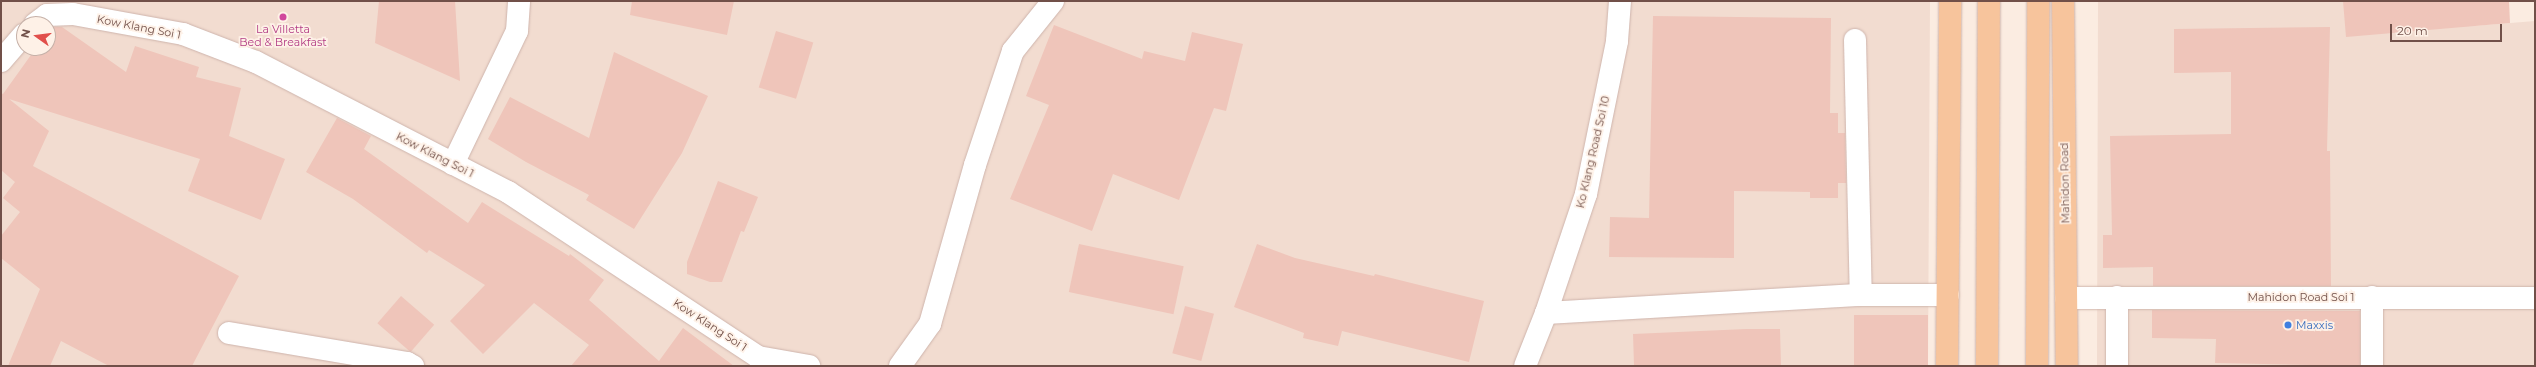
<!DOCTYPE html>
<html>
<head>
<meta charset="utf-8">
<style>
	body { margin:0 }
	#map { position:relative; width:2536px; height:367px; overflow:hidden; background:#fbece1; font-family:Montserrat,sans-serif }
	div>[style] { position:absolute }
	.residential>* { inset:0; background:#f2dcd0 }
	.building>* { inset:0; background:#efc5ba; transform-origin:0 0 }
	.roads { filter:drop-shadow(0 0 1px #ceb4ac) drop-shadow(0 0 1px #ceb4ac) }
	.minor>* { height:22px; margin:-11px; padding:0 11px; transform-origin:11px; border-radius:11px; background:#fff }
	.major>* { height:22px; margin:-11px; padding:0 11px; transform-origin:11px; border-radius:11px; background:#f7c49c }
	.dots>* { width:11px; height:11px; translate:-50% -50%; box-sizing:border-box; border:2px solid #fef1e7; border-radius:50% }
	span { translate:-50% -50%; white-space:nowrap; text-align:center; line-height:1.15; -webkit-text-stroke:3.5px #fef1e7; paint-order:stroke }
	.street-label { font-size:11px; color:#715049 }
	.hotel-label { font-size:11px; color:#b23c85 }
	.shop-label { font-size:11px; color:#366cbe }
	.left { translate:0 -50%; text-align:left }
	.frame { position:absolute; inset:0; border:2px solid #715049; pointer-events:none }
	.north { position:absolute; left:16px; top:16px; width:40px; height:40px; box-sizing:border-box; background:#fef1e7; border:1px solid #c6b1a8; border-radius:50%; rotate:284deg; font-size:11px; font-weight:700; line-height:16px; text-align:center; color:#715049 }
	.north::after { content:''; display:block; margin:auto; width:14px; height:18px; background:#e14f4b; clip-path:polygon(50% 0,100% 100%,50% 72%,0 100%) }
	.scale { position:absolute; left:2390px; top:24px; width:112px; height:18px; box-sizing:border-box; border:2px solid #715049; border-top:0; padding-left:5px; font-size:12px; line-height:14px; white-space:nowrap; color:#715049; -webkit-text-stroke:3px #fef1e7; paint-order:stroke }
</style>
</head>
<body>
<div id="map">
	<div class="residential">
		<div style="clip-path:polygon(evenodd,1px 1px,1930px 1px,1928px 366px,1px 366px,1px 1px,24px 24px,48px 24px,48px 48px,24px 48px,24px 24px)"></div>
		<div style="clip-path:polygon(2098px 1px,2470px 1px,2473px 26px,2535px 21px,2535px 366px,2097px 366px)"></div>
	</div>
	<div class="building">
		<div style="clip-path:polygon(379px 1px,455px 1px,460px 81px,375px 43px)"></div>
		<div style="clip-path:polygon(632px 1px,734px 1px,727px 35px,630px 15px)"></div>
		<div style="clip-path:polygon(2343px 1px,2509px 1px,2510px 23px,2346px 37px)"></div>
		<div style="clip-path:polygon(1653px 16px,1831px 18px,1830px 113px,1838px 113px,1838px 133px,1845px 133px,1846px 183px,1838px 183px,1838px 198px,1810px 198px,1810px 192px,1734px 191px,1734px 258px,1609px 257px,1610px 217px,1649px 218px)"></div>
		<div style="clip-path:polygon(1054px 25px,1142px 59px,1144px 51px,1185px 61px,1192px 32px,1243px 44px,1226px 111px,1214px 108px,1179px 200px,1113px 174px,1092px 231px,1010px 199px,1049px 105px,1026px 96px)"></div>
		<div style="clip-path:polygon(51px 27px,62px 27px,126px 72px,135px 46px,199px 67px,196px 77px,241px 88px,229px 136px,285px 159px,261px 220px,188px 191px,200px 159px,9px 99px,49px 131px,33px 166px,239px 276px,192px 366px,109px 366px,61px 341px,50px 366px,8px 366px,40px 289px,1px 258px,1px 236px,20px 212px,3px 198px,15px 182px,1px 170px,1px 93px,3px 94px,36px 48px,48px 48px,48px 31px)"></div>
		<div style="clip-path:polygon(2330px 27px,2327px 151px,2330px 151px,2331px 286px,2153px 286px,2153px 267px,2103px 268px,2103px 235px,2112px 235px,2110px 136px,2231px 134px,2231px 72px,2174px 73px,2174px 29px)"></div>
		<div style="left:776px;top:31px;width:39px;height:59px;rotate:17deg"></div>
		<div style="clip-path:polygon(614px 52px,708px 96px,682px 153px,634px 229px,586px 200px,589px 195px,526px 162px,488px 139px,510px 97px,589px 138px)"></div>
		<div style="clip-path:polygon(337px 118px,371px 136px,364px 149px,468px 223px,482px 202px,569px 256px,570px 254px,604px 280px,589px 300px,659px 361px,683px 328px,734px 366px,571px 366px,589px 345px,534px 303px,483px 354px,450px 321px,485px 285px,429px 250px,427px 253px,353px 199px,306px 172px)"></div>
		<div style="clip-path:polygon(718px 181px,758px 197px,744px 232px,741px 231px,722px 282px,710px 282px,687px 274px,687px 262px)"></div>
		<div style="left:1079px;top:244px;width:107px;height:49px;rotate:12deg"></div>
		<div style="clip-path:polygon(1257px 244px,1295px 258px,1374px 276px,1375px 274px,1484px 301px,1469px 362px,1342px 331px,1338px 346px,1303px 338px,1304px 333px,1234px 307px)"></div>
		<div style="left:401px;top:296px;width:44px;height:36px;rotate:41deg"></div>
		<div style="left:1185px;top:306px;width:30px;height:49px;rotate:15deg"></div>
		<div style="clip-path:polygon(2152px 310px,2360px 311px,2360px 366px,2215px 363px,2216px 339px,2152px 338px)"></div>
		<div style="left:1928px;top:315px;width:51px;height:74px;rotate:90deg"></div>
		<div style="clip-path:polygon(1746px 329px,1780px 329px,1781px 366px,1634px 366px,1633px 334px)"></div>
	</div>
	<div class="roads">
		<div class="minor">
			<div style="left:35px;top:24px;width:15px;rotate:-37deg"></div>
			<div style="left:47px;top:15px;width:26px;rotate:-2deg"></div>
			<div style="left:73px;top:14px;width:112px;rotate:10.3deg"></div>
			<div style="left:183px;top:34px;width:78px;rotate:21deg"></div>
			<div style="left:256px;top:62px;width:284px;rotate:27.3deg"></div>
			<div style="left:508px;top:192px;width:300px;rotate:33.4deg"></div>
			<div style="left:758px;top:357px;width:52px;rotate:10deg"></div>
			<div style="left:1855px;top:40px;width:255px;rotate:88.7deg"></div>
			<div style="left:1px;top:61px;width:35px;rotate:-49deg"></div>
			<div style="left:453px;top:164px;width:148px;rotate:-64.3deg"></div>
			<div style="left:517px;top:31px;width:30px;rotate:-86deg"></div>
			<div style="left:2372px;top:297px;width:69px;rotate:90deg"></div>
			<div style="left:2066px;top:298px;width:469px"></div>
			<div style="left:1546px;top:313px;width:316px;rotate:-3.3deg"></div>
			<div style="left:1861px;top:295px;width:87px"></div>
			<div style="left:229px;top:333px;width:181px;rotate:9.6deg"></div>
			<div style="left:407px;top:363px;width:7px;rotate:27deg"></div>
			<div style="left:900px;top:366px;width:52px;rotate:-54.5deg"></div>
			<div style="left:930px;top:324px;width:165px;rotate:-74.2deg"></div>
			<div style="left:975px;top:165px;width:120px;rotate:-71.6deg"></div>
			<div style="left:1013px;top:51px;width:64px;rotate:-51.3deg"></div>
			<div style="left:1525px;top:366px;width:57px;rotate:-68.4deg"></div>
			<div style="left:1546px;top:313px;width:126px;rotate:-71.4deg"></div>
			<div style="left:1586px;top:194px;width:156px;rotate:-78.5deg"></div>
			<div style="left:1617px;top:41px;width:40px;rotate:-85.7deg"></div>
			<div style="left:2117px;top:366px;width:69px;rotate:-90deg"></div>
		</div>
		<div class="major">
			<div style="left:2063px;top:1px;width:365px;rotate:89.4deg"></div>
			<div style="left:1947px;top:366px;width:365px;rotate:-89.5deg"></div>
			<div style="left:1987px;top:366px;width:365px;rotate:-89.7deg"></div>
			<div style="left:2037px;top:366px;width:365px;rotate:-89.8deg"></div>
		</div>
	</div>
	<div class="dots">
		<div style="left:283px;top:17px;background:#d1479c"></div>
		<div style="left:2288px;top:325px;background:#3f7fe0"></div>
	</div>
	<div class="street-label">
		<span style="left:139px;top:27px;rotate:11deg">Kow Klang Soi 1</span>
		<span style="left:1593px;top:152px;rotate:-77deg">Ko Klang Road Soi 10</span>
		<span style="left:435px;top:155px;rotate:27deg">Kow Klang Soi 1</span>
		<span style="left:2065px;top:183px;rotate:-91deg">Mahidon Road</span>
		<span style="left:2301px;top:297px">Mahidon Road Soi 1</span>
		<span style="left:710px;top:325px;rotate:33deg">Kow Klang Soi 1</span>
	</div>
	<div class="hotel-label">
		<span style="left:283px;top:36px">La Villetta<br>Bed &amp; Breakfast</span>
	</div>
	<div class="shop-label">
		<span class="left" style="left:2296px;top:325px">Maxxis</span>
	</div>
	<div class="frame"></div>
	<div class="north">N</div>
	<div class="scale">20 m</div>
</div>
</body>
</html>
